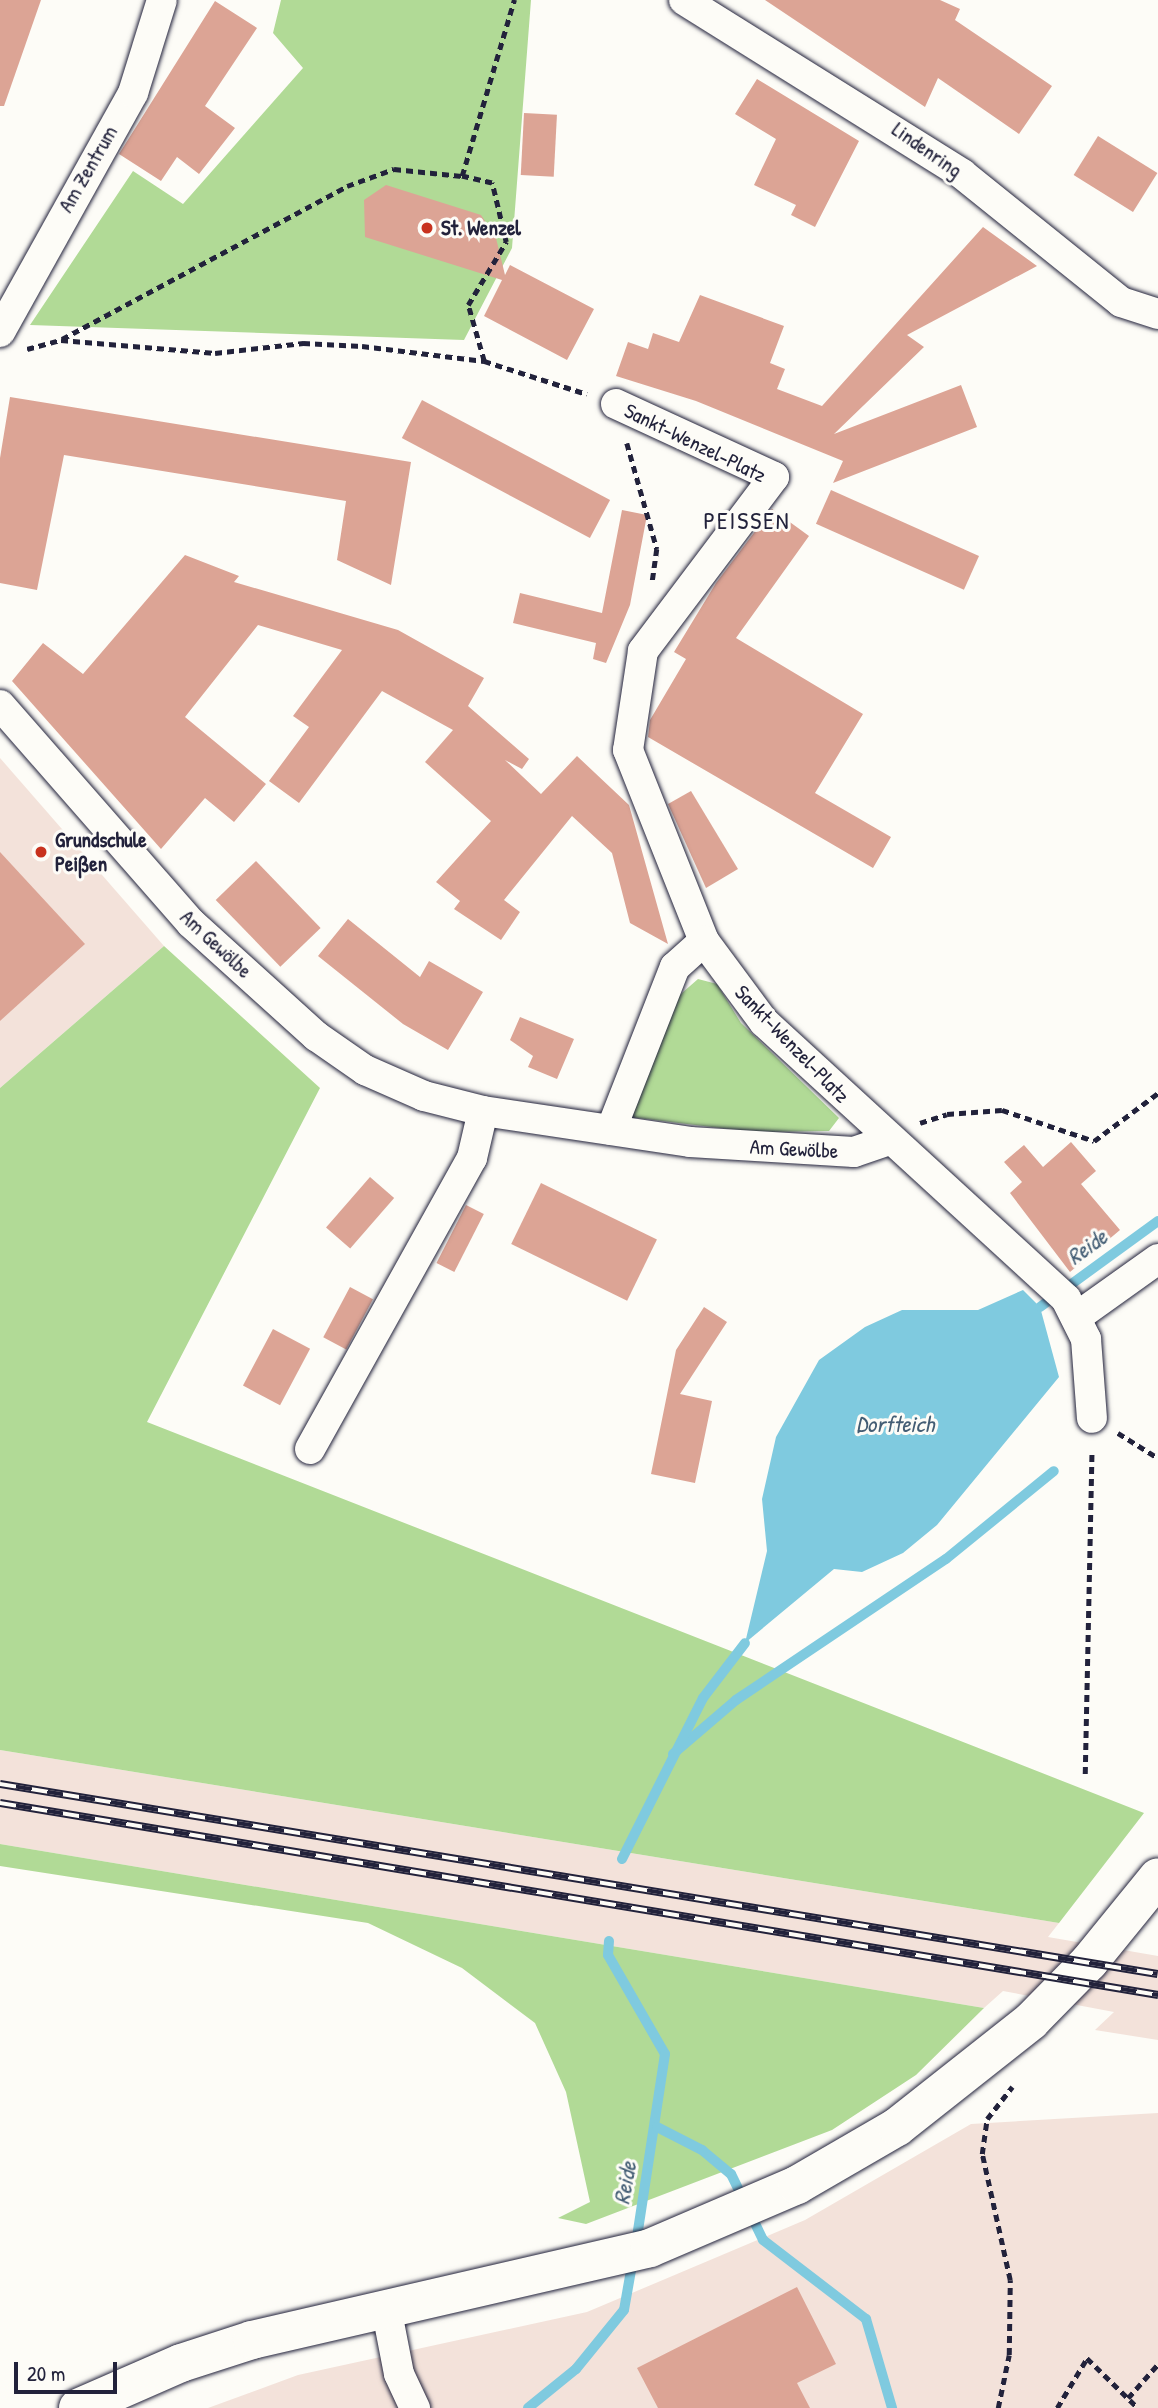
<!DOCTYPE html>
<html>
<head>
<meta charset="utf-8">
<style>
	body { margin:0 }
	#map { position:relative; width:1158px; height:2408px; overflow:hidden; background:#fdfcf7; font-family:"Patrick Hand",sans-serif }
	div>[style] { position:absolute }
	.built>* { inset:0; background:#f3e2da }
	.green>* { inset:0; background:#b1da96 }
	.water>* { inset:0; background:#7fcadf }
	.stream>* { height:10px; margin:-5px; padding:0 5px; transform-origin:5px; border-radius:5px; background:#7fcadf }
	.building>* { inset:0; background:#dca495; transform-origin:0 0 }
	.path>* { height:4.5px; margin-top:-2.25px; transform-origin:0; background:repeating-linear-gradient(90deg,#22223b 0 7px,transparent 0 12px) }
	.roads { filter:drop-shadow(0 0 2px #22223b) drop-shadow(0 0 2px #22223b) }
	.street>* { height:30px; margin:-15px; padding:0 15px; transform-origin:15px; border-radius:15px; background:#fdfcf7 }
	.secondary>* { height:38px; margin:-19px; padding:0 19px; transform-origin:19px; border-radius:19px; background:#fdfcf7 }
	.rail>* { height:8px; margin-top:-4px; transform-origin:0; background:repeating-linear-gradient(90deg,#fdfcf7 0 16px,#22223b 0 32px); box-sizing:border-box; border-block:2px solid #22223b }
	.dots>* { width:19px; height:19px; translate:-50% -50%; box-sizing:border-box; border:4px solid #fdfcf7; border-radius:50% }
	span { translate:-50% -50%; white-space:nowrap; text-align:center; line-height:1.15; -webkit-text-stroke:6px #fdfcf7; paint-order:stroke }
	.street-label { font-size:21px; color:#22223b }
	.poi-label { font-size:21px; color:#22223b; font-weight:700 }
	.left { translate:0 -50%; text-align:left }
	.water-label { font-size:23px; color:#435d74; font-style:italic }
	.quarter-label { font-size:24px; color:#22223b; letter-spacing:2px }
	.scale { position:absolute; left:14px; top:2362px; width:103px; height:32px; box-sizing:border-box; border:4px solid #22223b; border-top:0; padding-left:9px; font-size:21px; line-height:24px; white-space:nowrap; color:#22223b; -webkit-text-stroke:5px #fdfcf7; paint-order:stroke }
</style>
</head>
<body>
<div id="map">
	<div class="built">
		<div style="clip-path:polygon(0 758px,164px 946px,0 1088px)"></div>
		<div style="clip-path:polygon(0 1750px,1059px 1923px,1048px 1937px,1158px 1956px,1158px 2040px,1095px 2030px,1114px 2012px,1003px 1991px,984px 2008px,0 1844px)"></div>
		<div style="clip-path:polygon(1158px 2113px,1158px 2408px,208px 2408px,298px 2375px,587px 2312px,805px 2220px,971px 2124px)"></div>
	</div>
	<div class="green">
		<div style="clip-path:polygon(281px 0,531px 0,512px 248px,464px 340px,30px 325px,133px 171px,183px 204px,303px 68px,273px 33px)"></div>
		<div style="clip-path:polygon(164px 946px,320px 1088px,147px 1422px,1144px 1813px,1059px 1923px,0 1750px,0 1088px)"></div>
		<div style="clip-path:polygon(698px 979px,717px 984px,741px 1023px,839px 1118px,829px 1131px,753px 1132px,629px 1117px,674px 1000px)"></div>
		<div style="clip-path:polygon(0 1844px,984px 2008px,916px 2075px,832px 2130px,586px 2224px,558px 2218px,590px 2202px,566px 2092px,535px 2023px,462px 1968px,368px 1923px,0 1866px)"></div>
	</div>
	<div class="water">
		<div style="clip-path:polygon(1023px 1290px,1040px 1307px,1059px 1377px,937px 1525px,903px 1553px,862px 1572px,834px 1569px,745px 1643px,767px 1551px,762px 1499px,776px 1437px,819px 1360px,865px 1327px,902px 1310px,978px 1310px)"></div>
	</div>
	<div class="stream">
		<div style="left:1040px;top:1307px;width:146px;rotate:-36.1deg"></div>
		<div style="left:673px;top:1754px;width:83px;rotate:-40.6deg"></div>
		<div style="left:736px;top:1700px;width:253px;rotate:-33.9deg"></div>
		<div style="left:946px;top:1559px;width:139px;rotate:-39.2deg"></div>
		<div style="left:622px;top:1859px;width:180px;rotate:-63.3deg"></div>
		<div style="left:703px;top:1698px;width:69px;rotate:-52.6deg"></div>
		<div style="left:609px;top:1941px;width:14px;rotate:94deg"></div>
		<div style="left:608px;top:1955px;width:114px;rotate:60.1deg"></div>
		<div style="left:665px;top:2054px;width:191px;rotate:98.7deg"></div>
		<div style="left:657px;top:2127px;width:51px;rotate:27.1deg"></div>
		<div style="left:702px;top:2150px;width:38px;rotate:40deg"></div>
		<div style="left:731px;top:2174px;width:73px;rotate:64.1deg"></div>
		<div style="left:763px;top:2240px;width:130px;rotate:37.5deg"></div>
		<div style="left:866px;top:2319px;width:93px;rotate:73.7deg"></div>
		<div style="left:528px;top:2408px;width:62px;rotate:-39.1deg"></div>
		<div style="left:576px;top:2369px;width:76px;rotate:-50.9deg"></div>
		<div style="left:624px;top:2310px;width:52px;rotate:-80deg"></div>
	</div>
	<div class="building">
		<div style="clip-path:polygon(0 0,41px 0,4px 106px,0 106px)"></div>
		<div style="clip-path:polygon(765px 0,940px 0,960px 9px,955px 20px,1052px 86px,1019px 134px,938px 78px,925px 107px)"></div>
		<div style="clip-path:polygon(215px 1px,257px 28px,205px 106px,235px 128px,199px 174px,177px 157px,161px 181px,119px 154px)"></div>
		<div style="clip-path:polygon(757px 79px,859px 141px,815px 227px,791px 215px,796px 205px,754px 185px,776px 139px,735px 114px)"></div>
		<div style="left:524px;top:113px;width:33px;height:62px;rotate:3deg"></div>
		<div style="left:1098px;top:136px;width:70px;height:46px;rotate:32deg"></div>
		<div style="clip-path:polygon(386px 185px,481px 215px,496px 238px,505px 275px,510px 265px,594px 309px,567px 360px,484px 316px,502px 280px,365px 237px,364px 200px)"></div>
		<div style="clip-path:polygon(983px 227px,1037px 266px,907px 335px,924px 347px,834px 434px,961px 385px,977px 427px,833px 483px,843px 461px,696px 401px,616px 376px,628px 342px,648px 349px,653px 333px,679px 342px,700px 295px,784px 326px,770px 363px,785px 369px,777px 389px,822px 406px)"></div>
		<div style="clip-path:polygon(10px 397px,411px 462px,391px 585px,337px 560px,346px 501px,64px 455px,37px 590px,0 583px,0 458px)"></div>
		<div style="left:422px;top:400px;width:213px;height:43px;rotate:28deg"></div>
		<div style="left:831px;top:490px;width:162px;height:37px;rotate:24deg"></div>
		<div style="clip-path:polygon(772px 509px,809px 536px,736px 638px,863px 714px,815px 793px,891px 837px,873px 868px,648px 737px,650px 720px,686px 659px,674px 652px,716px 583px)"></div>
		<div style="clip-path:polygon(622px 510px,647px 515px,630px 605px,606px 663px,593px 659px,596px 643px,513px 623px,520px 593px,602px 613px)"></div>
		<div style="clip-path:polygon(185px 555px,239px 576px,234px 582px,398px 630px,484px 678px,468px 706px,529px 759px,522px 769px,505px 760px,541px 794px,577px 756px,629px 805px,668px 944px,630px 923px,612px 853px,572px 816px,504px 900px,520px 912px,501px 940px,454px 909px,460px 901px,436px 882px,491px 821px,425px 762px,453px 730px,382px 691px,299px 803px,269px 781px,309px 727px,293px 716px,342px 650px,258px 625px,185px 717px,266px 784px,234px 822px,205px 798px,161px 849px,12px 681px,43px 643px,83px 674px)"></div>
		<div style="clip-path:polygon(691px 791px,738px 869px,706px 888px,668px 804px)"></div>
		<div style="clip-path:polygon(0 852px,85px 944px,0 1021px)"></div>
		<div style="left:256px;top:861px;width:93px;height:56px;rotate:46deg"></div>
		<div style="clip-path:polygon(348px 919px,420px 977px,429px 961px,483px 992px,448px 1050px,403px 1024px,318px 956px)"></div>
		<div style="clip-path:polygon(520px 1017px,574px 1039px,557px 1079px,528px 1067px,533px 1056px,510px 1040px)"></div>
		<div style="clip-path:polygon(1071px 1142px,1096px 1171px,1081px 1184px,1120px 1230px,1070px 1272px,1010px 1193px,1022px 1182px,1004px 1162px,1024px 1145px,1043px 1167px)"></div>
		<div style="left:370px;top:1177px;width:32px;height:67px;rotate:41deg"></div>
		<div style="left:541px;top:1183px;width:129px;height:68px;rotate:26deg"></div>
		<div style="left:466px;top:1205px;width:20px;height:65px;rotate:27deg"></div>
		<div style="left:350px;top:1287px;width:26px;height:57px;rotate:28deg"></div>
		<div style="clip-path:polygon(704px 1307px,727px 1322px,680px 1394px,712px 1401px,695px 1483px,651px 1474px,676px 1350px)"></div>
		<div style="left:273px;top:1329px;width:42px;height:64px;rotate:28deg"></div>
		<div style="clip-path:polygon(797px 2287px,836px 2364px,797px 2383px,810px 2408px,658px 2408px,637px 2368px)"></div>
	</div>
	<div class="path">
		<div style="left:62px;top:339px;width:323px;rotate:-28.2deg"></div>
		<div style="left:347px;top:186px;width:50px;rotate:-19.9deg"></div>
		<div style="left:394px;top:169px;width:68px;rotate:5.9deg"></div>
		<div style="left:27px;top:349px;width:35px;rotate:-15deg"></div>
		<div style="left:61px;top:340px;width:155px;rotate:4.8deg"></div>
		<div style="left:215px;top:353px;width:89px;rotate:-6.5deg"></div>
		<div style="left:303px;top:343px;width:59px;rotate:2.9deg"></div>
		<div style="left:362px;top:346px;width:123px;rotate:7deg"></div>
		<div style="left:484px;top:361px;width:108px;rotate:17.8deg"></div>
		<div style="left:484px;top:361px;width:58px;rotate:-105.9deg"></div>
		<div style="left:468px;top:305px;width:74px;rotate:-58.9deg"></div>
		<div style="left:506px;top:242px;width:61px;rotate:-103.3deg"></div>
		<div style="left:492px;top:183px;width:31px;rotate:-167deg"></div>
		<div style="left:462px;top:176px;width:184px;rotate:-73.5deg"></div>
		<div style="left:627px;top:443px;width:110px;rotate:74.2deg"></div>
		<div style="left:657px;top:549px;width:35px;rotate:98deg"></div>
		<div style="left:920px;top:1123px;width:28px;rotate:-18deg"></div>
		<div style="left:947px;top:1114px;width:55px;rotate:-4.2deg"></div>
		<div style="left:1002px;top:1110px;width:97px;rotate:18.6deg"></div>
		<div style="left:1094px;top:1141px;width:80px;rotate:-36.9deg"></div>
		<div style="left:1118px;top:1433px;width:47px;rotate:32deg"></div>
		<div style="left:1085px;top:1774px;width:324px;rotate:-88.8deg"></div>
		<div style="left:1128px;top:2398px;width:45px;rotate:-48.6deg"></div>
		<div style="left:998px;top:2408px;width:54px;rotate:-78.3deg"></div>
		<div style="left:1009px;top:2355px;width:75px;rotate:-89.2deg"></div>
		<div style="left:1010px;top:2280px;width:129px;rotate:-102.5deg"></div>
		<div style="left:982px;top:2154px;width:35px;rotate:-82deg"></div>
		<div style="left:987px;top:2119px;width:41px;rotate:-52deg"></div>
		<div style="left:1057px;top:2408px;width:58px;rotate:-59deg"></div>
		<div style="left:1087px;top:2358px;width:71px;rotate:44.4deg"></div>
	</div>
	<div class="roads">
		<div class="street">
			<div style="left:684px;top:0;width:328px;rotate:32deg"></div>
			<div style="left:962px;top:174px;width:204px;rotate:38.8deg"></div>
			<div style="left:1121px;top:302px;width:39px;rotate:18deg"></div>
			<div style="left:0;top:332px;width:274px;rotate:-60.9deg"></div>
			<div style="left:133px;top:93px;width:97px;rotate:-72.7deg"></div>
			<div style="left:616px;top:404px;width:174px;rotate:24.8deg"></div>
			<div style="left:774px;top:477px;width:218px;rotate:127deg"></div>
			<div style="left:643px;top:651px;width:100px;rotate:98.6deg"></div>
			<div style="left:628px;top:750px;width:206px;rotate:68.3deg"></div>
			<div style="left:704px;top:941px;width:101px;rotate:53.5deg"></div>
			<div style="left:764px;top:1022px;width:410px;rotate:42.5deg"></div>
			<div style="left:1066px;top:1299px;width:45px;rotate:63.4deg"></div>
			<div style="left:1086px;top:1339px;width:79px;rotate:85.7deg"></div>
			<div style="left:0;top:705px;width:290px;rotate:48.8deg"></div>
			<div style="left:191px;top:923px;width:169px;rotate:42.1deg"></div>
			<div style="left:316px;top:1036px;width:60px;rotate:34.8deg"></div>
			<div style="left:365px;top:1070px;width:64px;rotate:23.8deg"></div>
			<div style="left:424px;top:1096px;width:61px;rotate:14.3deg"></div>
			<div style="left:483px;top:1111px;width:209px;rotate:8.5deg"></div>
			<div style="left:690px;top:1142px;width:164px;rotate:3.5deg"></div>
			<div style="left:854px;top:1152px;width:37px;rotate:-19deg"></div>
			<div style="left:611px;top:1130px;width:175px;rotate:-68.6deg"></div>
			<div style="left:675px;top:967px;width:39px;rotate:-42deg"></div>
			<div style="left:1078px;top:1316px;width:98px;rotate:-35.5deg"></div>
			<div style="left:310px;top:1449px;width:333px;rotate:-60.9deg"></div>
			<div style="left:472px;top:1158px;width:48px;rotate:-76.8deg"></div>
			<div style="left:386px;top:2307px;width:68px;rotate:79deg"></div>
			<div style="left:399px;top:2374px;width:38px;rotate:65deg"></div>
		</div>
		<div class="secondary">
			<div style="left:78px;top:2408px;width:112px;rotate:-23.6deg"></div>
			<div style="left:181px;top:2363px;width:75px;rotate:-17.9deg"></div>
			<div style="left:252px;top:2340px;width:408px;rotate:-13deg"></div>
			<div style="left:650px;top:2248px;width:160px;rotate:-23.2deg"></div>
			<div style="left:797px;top:2185px;width:116px;rotate:-30.1deg"></div>
			<div style="left:897px;top:2127px;width:171px;rotate:-38.3deg"></div>
			<div style="left:1031px;top:2021px;width:83px;rotate:-45.5deg"></div>
			<div style="left:1089px;top:1962px;width:109px;rotate:-50.9deg"></div>
		</div>
	</div>
	<div class="rail">
		<div style="left:0;top:1784px;width:1173px;rotate:9.32deg"></div>
		<div style="left:0;top:1803px;width:1174px;rotate:9.41deg"></div>
	</div>
	<div class="dots">
		<div style="left:427px;top:228px;background:#c8321e"></div>
		<div style="left:41px;top:852px;background:#c8321e"></div>
	</div>
	<div class="street-label">
		<span style="left:927px;top:150px;rotate:35deg">Lindenring</span>
		<span style="left:88px;top:169px;rotate:-60deg">Am Zentrum</span>
		<span style="left:695px;top:443px;rotate:26deg">Sankt-Wenzel-Platz</span>
		<span style="left:216px;top:944px;rotate:43deg">Am Gewölbe</span>
		<span style="left:792px;top:1044px;rotate:46deg">Sankt-Wenzel-Platz</span>
		<span style="left:794px;top:1149px;rotate:3deg">Am Gewölbe</span>
	</div>
	<div class="poi-label">
		<span class="left" style="left:441px;top:228px">St. Wenzel</span>
		<span class="left" style="left:55px;top:852px">Grundschule<br>Peißen</span>
	</div>
	<div class="water-label">
		<span style="left:1087px;top:1247px;rotate:-36deg">Reide</span>
		<span style="left:895px;top:1424px">Dorfteich</span>
		<span style="left:625px;top:2183px;rotate:-80deg">Reide</span>
	</div>
	<div class="quarter-label">
		<span style="left:747px;top:521px">PEISSEN</span>
	</div>
	<div class="scale">20 m</div>
</div>
</body>
</html>
